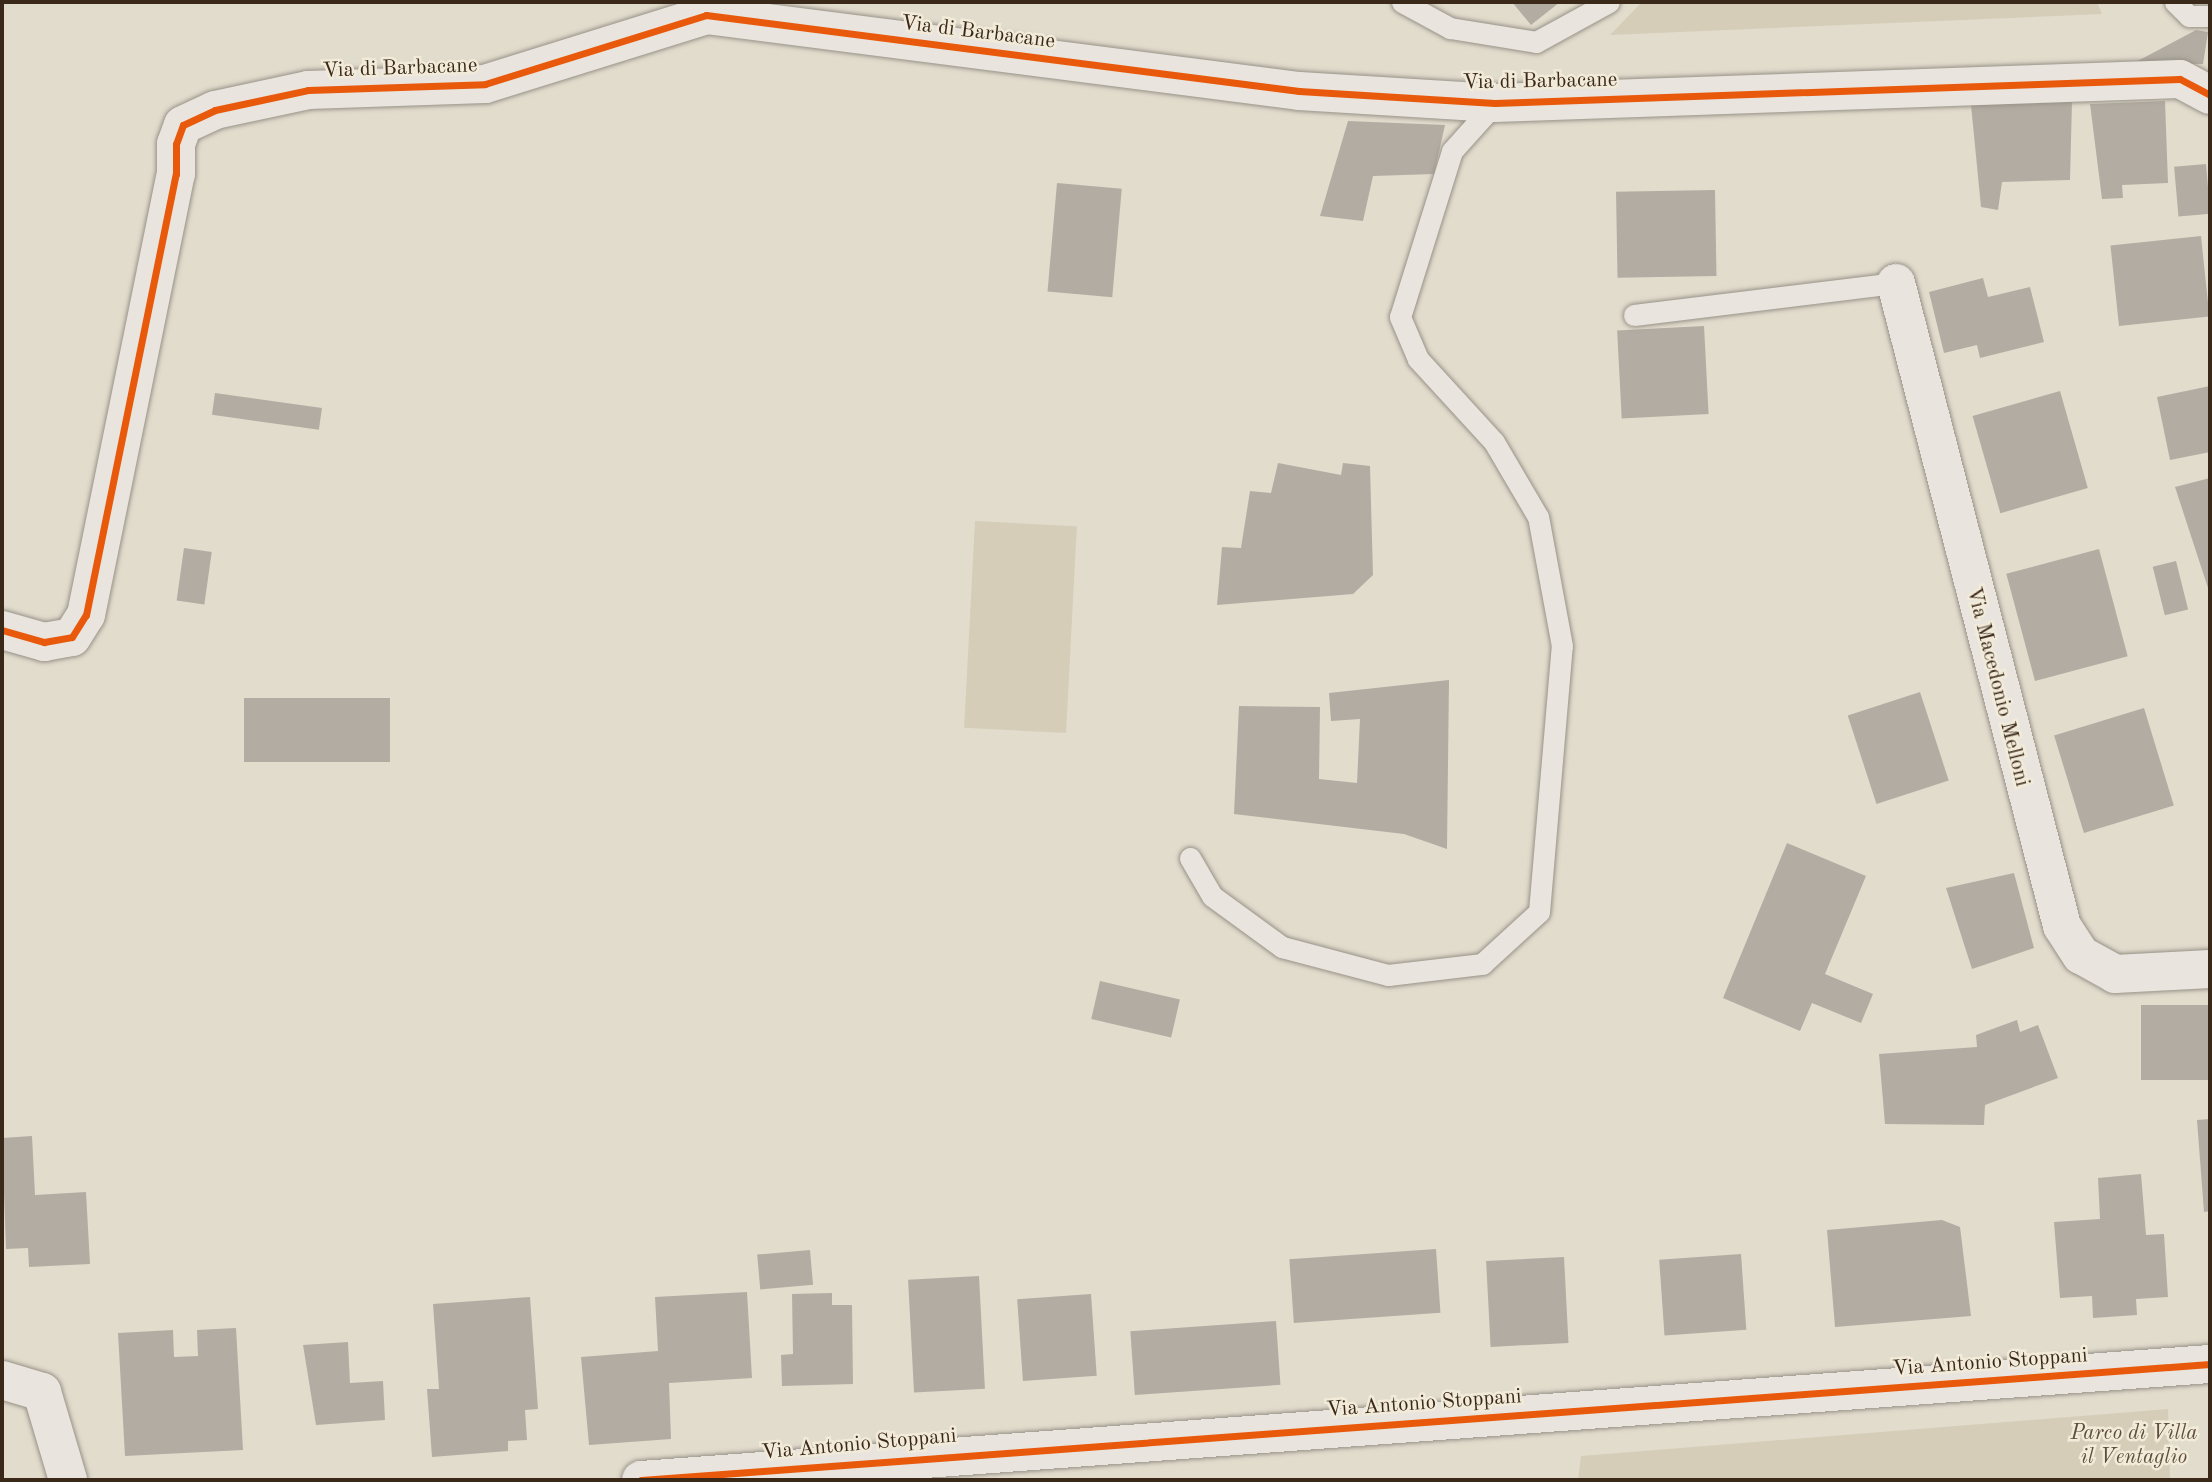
<!DOCTYPE html>
<html>
<head>
<meta charset="utf-8">
<style>
	body { margin:0 }
	#map { position:relative; width:2212px; height:1482px; overflow:hidden; background:#e2dccd; font-family:"Old Standard TT",serif }
	div>[style] { position:absolute }
	.green>* { inset:0; background:#d6cdb8; transform-origin:0 0 }
	.building>* { inset:0; background:#b2aca2; transform-origin:0 0 }
	.roads { filter:drop-shadow(0 0 2px #989288) drop-shadow(0 0 2px #989288) }
	.lane>* { height:21px; margin:-10.5px; padding:0 10.5px; transform-origin:10.5px; border-radius:10.5px; background:#e9e5de }
	.street>* { height:38px; margin:-19px; padding:0 19px; transform-origin:19px; border-radius:19px; background:#e9e5de }
	.cycleway>* { height:7px; margin:-3.5px; padding:0 3.5px; transform-origin:3.5px; border-radius:3.5px; background:#e8590c }
	span { translate:-50% -50%; white-space:nowrap; text-align:center; line-height:1.15; -webkit-text-stroke:5px #f2ebd9; paint-order:stroke }
	.street-label { font-size:21px; color:#3a2819 }
	.park-label { font-size:21px; color:#5f4e3c; font-style:italic }
	.frame { position:absolute; inset:0; border:4px solid #3a2819; pointer-events:none }
</style>
</head>
<body>
<div id="map">
	<div class="green">
		<div style="clip-path:polygon(1642px 2px,2097px 2px,2102px 14px,1610px 35px)"></div>
		<div style="left:975px;top:521px;width:102px;height:207px;rotate:3deg"></div>
		<div style="clip-path:polygon(2168px 1409px,2170px 1480px,1578px 1480px,1581px 1456px)"></div>
	</div>
	<div class="building">
		<div style="clip-path:polygon(1512px 2px,1560px 2px,1531px 25px)"></div>
		<div style="clip-path:polygon(2196px 30px,2208px 32px,2203px 64px,2132px 64px)"></div>
		<div style="clip-path:polygon(2165px 101px,2168px 183px,2122px 185px,2123px 198px,2102px 199px,2090px 104px)"></div>
		<div style="clip-path:polygon(2072px 102px,2070px 180px,2002px 182px,1998px 210px,1981px 207px,1971px 105px)"></div>
		<div style="clip-path:polygon(1348px 121px,1445px 125px,1434px 174px,1373px 176px,1363px 221px,1320px 216px)"></div>
		<div style="left:2206px;top:164px;width:50px;height:32px;rotate:85deg"></div>
		<div style="left:1057px;top:183px;width:65px;height:109px;rotate:5deg"></div>
		<div style="left:1715px;top:190px;width:86px;height:99px;rotate:89deg"></div>
		<div style="left:2201px;top:236px;width:81px;height:91px;rotate:84deg"></div>
		<div style="clip-path:polygon(1983px 278px,1988px 297px,2030px 287px,2044px 342px,1980px 358px,1977px 345px,1944px 353px,1929px 292px)"></div>
		<div style="left:1704px;top:326px;width:88px;height:87px;rotate:87deg"></div>
		<div style="clip-path:polygon(2210px 386px,2210px 452px,2170px 460px,2157px 397px)"></div>
		<div style="left:2060px;top:391px;width:101px;height:91px;rotate:74deg"></div>
		<div style="left:215px;top:393px;width:108px;height:22px;rotate:8deg"></div>
		<div style="clip-path:polygon(1278px 463px,1341px 475px,1343px 463px,1370px 466px,1373px 575px,1353px 594px,1217px 605px,1222px 547px,1241px 548px,1250px 491px,1271px 493px)"></div>
		<div style="clip-path:polygon(2210px 478px,2210px 591px,2209px 591px,2175px 487px)"></div>
		<div style="left:184px;top:548px;width:28px;height:53px;rotate:8deg"></div>
		<div style="left:2099px;top:549px;width:111px;height:96px;rotate:75deg"></div>
		<div style="left:2176px;top:561px;width:50px;height:24px;rotate:76deg"></div>
		<div style="clip-path:polygon(1449px 680px,1447px 849px,1404px 834px,1234px 814px,1239px 706px,1320px 707px,1319px 779px,1357px 783px,1360px 719px,1331px 721px,1329px 693px)"></div>
		<div style="left:1920px;top:692px;width:93px;height:76px;rotate:72deg"></div>
		<div style="left:244px;top:698px;width:146px;height:64px"></div>
		<div style="left:2144px;top:708px;width:102px;height:94px;rotate:73deg"></div>
		<div style="clip-path:polygon(1787px 843px,1866px 876px,1825px 974px,1873px 994px,1861px 1023px,1812px 1003px,1800px 1031px,1723px 998px)"></div>
		<div style="clip-path:polygon(2014px 873px,2034px 948px,1972px 969px,1946px 888px)"></div>
		<div style="left:1100px;top:981px;width:82px;height:39px;rotate:13deg"></div>
		<div style="left:2210px;top:1005px;width:75px;height:69px;rotate:90deg"></div>
		<div style="clip-path:polygon(2017px 1020px,2020px 1032px,2038px 1025px,2058px 1078px,1985px 1105px,1984px 1125px,1885px 1124px,1879px 1054px,1977px 1047px,1976px 1035px)"></div>
		<div style="clip-path:polygon(2210px 1119px,2210px 1211px,2204px 1212px,2197px 1120px)"></div>
		<div style="clip-path:polygon(32px 1136px,35px 1195px,86px 1192px,90px 1264px,29px 1267px,28px 1248px,6px 1249px,2px 1138px)"></div>
		<div style="clip-path:polygon(2141px 1174px,2146px 1235px,2164px 1234px,2168px 1297px,2136px 1299px,2137px 1315px,2093px 1318px,2092px 1296px,2060px 1298px,2054px 1222px,2100px 1219px,2098px 1178px)"></div>
		<div style="clip-path:polygon(1942px 1220px,1960px 1227px,1971px 1316px,1835px 1327px,1827px 1230px)"></div>
		<div style="left:1436px;top:1249px;width:64px;height:147px;rotate:86deg"></div>
		<div style="left:810px;top:1250px;width:35px;height:53px;rotate:85deg"></div>
		<div style="left:1741px;top:1254px;width:76px;height:82px;rotate:86deg"></div>
		<div style="left:1564px;top:1257px;width:86px;height:78px;rotate:87deg"></div>
		<div style="left:979px;top:1276px;width:113px;height:71px;rotate:87deg"></div>
		<div style="clip-path:polygon(747px 1292px,752px 1378px,669px 1383px,671px 1439px,589px 1445px,581px 1357px,658px 1351px,655px 1297px)"></div>
		<div style="clip-path:polygon(832px 1293px,832px 1305px,852px 1305px,853px 1384px,782px 1386px,781px 1355px,793px 1354px,792px 1294px)"></div>
		<div style="left:1091px;top:1294px;width:82px;height:74px;rotate:86deg"></div>
		<div style="clip-path:polygon(530px 1297px,538px 1409px,525px 1410px,527px 1440px,508px 1441px,508px 1451px,432px 1457px,427px 1389px,439px 1389px,433px 1304px)"></div>
		<div style="left:1276px;top:1321px;width:64px;height:146px;rotate:86deg"></div>
		<div style="clip-path:polygon(236px 1328px,243px 1450px,125px 1456px,118px 1333px,173px 1330px,174px 1357px,198px 1356px,197px 1330px)"></div>
		<div style="clip-path:polygon(348px 1342px,350px 1383px,383px 1381px,385px 1420px,316px 1425px,303px 1345px)"></div>
	</div>
	<div class="roads">
		<div class="lane">
			<div style="left:1402px;top:2px;width:55px;rotate:28.4deg"></div>
			<div style="left:1450px;top:28px;width:87px;rotate:9.2deg"></div>
			<div style="left:1536px;top:42px;width:83px;rotate:-28.7deg"></div>
			<div style="left:2175px;top:2px;width:20px;rotate:45deg"></div>
			<div style="left:2189px;top:16px;width:21px"></div>
			<div style="left:1634px;top:315px;width:264px;rotate:-7deg"></div>
			<div style="left:1190px;top:858px;width:44px;rotate:59.9deg"></div>
			<div style="left:1212px;top:896px;width:87px;rotate:36.1deg"></div>
			<div style="left:1282px;top:947px;width:110px;rotate:14.8deg"></div>
			<div style="left:1388px;top:975px;width:95px;rotate:-6.7deg"></div>
			<div style="left:1482px;top:964px;width:77px;rotate:-42.4deg"></div>
			<div style="left:1539px;top:912px;width:267px;rotate:-85.1deg"></div>
			<div style="left:1562px;top:646px;width:131px;rotate:-100.5deg"></div>
			<div style="left:1538px;top:517px;width:87px;rotate:-120.4deg"></div>
			<div style="left:1494px;top:442px;width:113px;rotate:-132.5deg"></div>
			<div style="left:1418px;top:359px;width:46px;rotate:-113.2deg"></div>
			<div style="left:1400px;top:317px;width:174px;rotate:-72.6deg"></div>
			<div style="left:1452px;top:151px;width:64px;rotate:-48.1deg"></div>
		</div>
		<div class="street">
			<div style="left:1896px;top:283px;width:664px;rotate:75.52deg"></div>
			<div style="left:2062px;top:926px;width:35px;rotate:57deg"></div>
			<div style="left:2081px;top:955px;width:39px;rotate:29deg"></div>
			<div style="left:2115px;top:974px;width:95px;rotate:-3deg"></div>
			<div style="left:2px;top:630px;width:44px;rotate:15.9deg"></div>
			<div style="left:44px;top:642px;width:28px;rotate:-10deg"></div>
			<div style="left:72px;top:637px;width:26px;rotate:-58deg"></div>
			<div style="left:86px;top:615px;width:450px;rotate:-78.5deg"></div>
			<div style="left:176px;top:174px;width:30px;rotate:-90deg"></div>
			<div style="left:176px;top:144px;width:20px;rotate:-70deg"></div>
			<div style="left:183px;top:125px;width:35px;rotate:-25deg"></div>
			<div style="left:215px;top:110px;width:95px;rotate:-12.1deg"></div>
			<div style="left:308px;top:90px;width:177px;rotate:-1.9deg"></div>
			<div style="left:485px;top:84px;width:232px;rotate:-17.3deg"></div>
			<div style="left:706px;top:15px;width:598px;rotate:7.3deg"></div>
			<div style="left:1299px;top:91px;width:196px;rotate:3.5deg"></div>
			<div style="left:1495px;top:103px;width:685px;rotate:-2.01deg"></div>
			<div style="left:2180px;top:79px;width:34px;rotate:28deg"></div>
			<div style="left:2px;top:1380px;width:42px;rotate:16.7deg"></div>
			<div style="left:42px;top:1392px;width:92px;rotate:73.5deg"></div>
			<div style="left:641px;top:1480px;width:1573px;rotate:-4.23deg"></div>
		</div>
	</div>
	<div class="cycleway">
		<div style="left:2px;top:630px;width:44px;rotate:15.9deg"></div>
		<div style="left:44px;top:642px;width:28px;rotate:-10deg"></div>
		<div style="left:72px;top:637px;width:26px;rotate:-58deg"></div>
		<div style="left:86px;top:615px;width:450px;rotate:-78.5deg"></div>
		<div style="left:176px;top:174px;width:30px;rotate:-90deg"></div>
		<div style="left:176px;top:144px;width:20px;rotate:-70deg"></div>
		<div style="left:183px;top:125px;width:35px;rotate:-25deg"></div>
		<div style="left:215px;top:110px;width:95px;rotate:-12.1deg"></div>
		<div style="left:308px;top:90px;width:177px;rotate:-1.9deg"></div>
		<div style="left:485px;top:84px;width:232px;rotate:-17.3deg"></div>
		<div style="left:706px;top:15px;width:598px;rotate:7.3deg"></div>
		<div style="left:1299px;top:91px;width:196px;rotate:3.5deg"></div>
		<div style="left:1495px;top:103px;width:685px;rotate:-2.01deg"></div>
		<div style="left:2180px;top:79px;width:34px;rotate:28deg"></div>
		<div style="left:641px;top:1480px;width:1573px;rotate:-4.23deg"></div>
	</div>
	<div class="street-label">
		<span style="left:978px;top:33px;rotate:7deg">Via di Barbacane</span>
		<span style="left:400px;top:69px;rotate:-2deg">Via di Barbacane</span>
		<span style="left:1540px;top:82px;rotate:-1deg">Via di Barbacane</span>
		<span style="left:1997px;top:687px;rotate:76deg">Via Macedonio Melloni</span>
		<span style="left:1990px;top:1363px;rotate:-4deg">Via Antonio Stoppani</span>
		<span style="left:1424px;top:1404px;rotate:-4deg">Via Antonio Stoppani</span>
		<span style="left:859px;top:1445px;rotate:-5deg">Via Antonio Stoppani</span>
	</div>
	<div class="park-label">
		<span style="left:2134px;top:1446px">Parco di Villa<br>il Ventaglio</span>
	</div>
	<div class="frame"></div>
</div>
</body>
</html>
